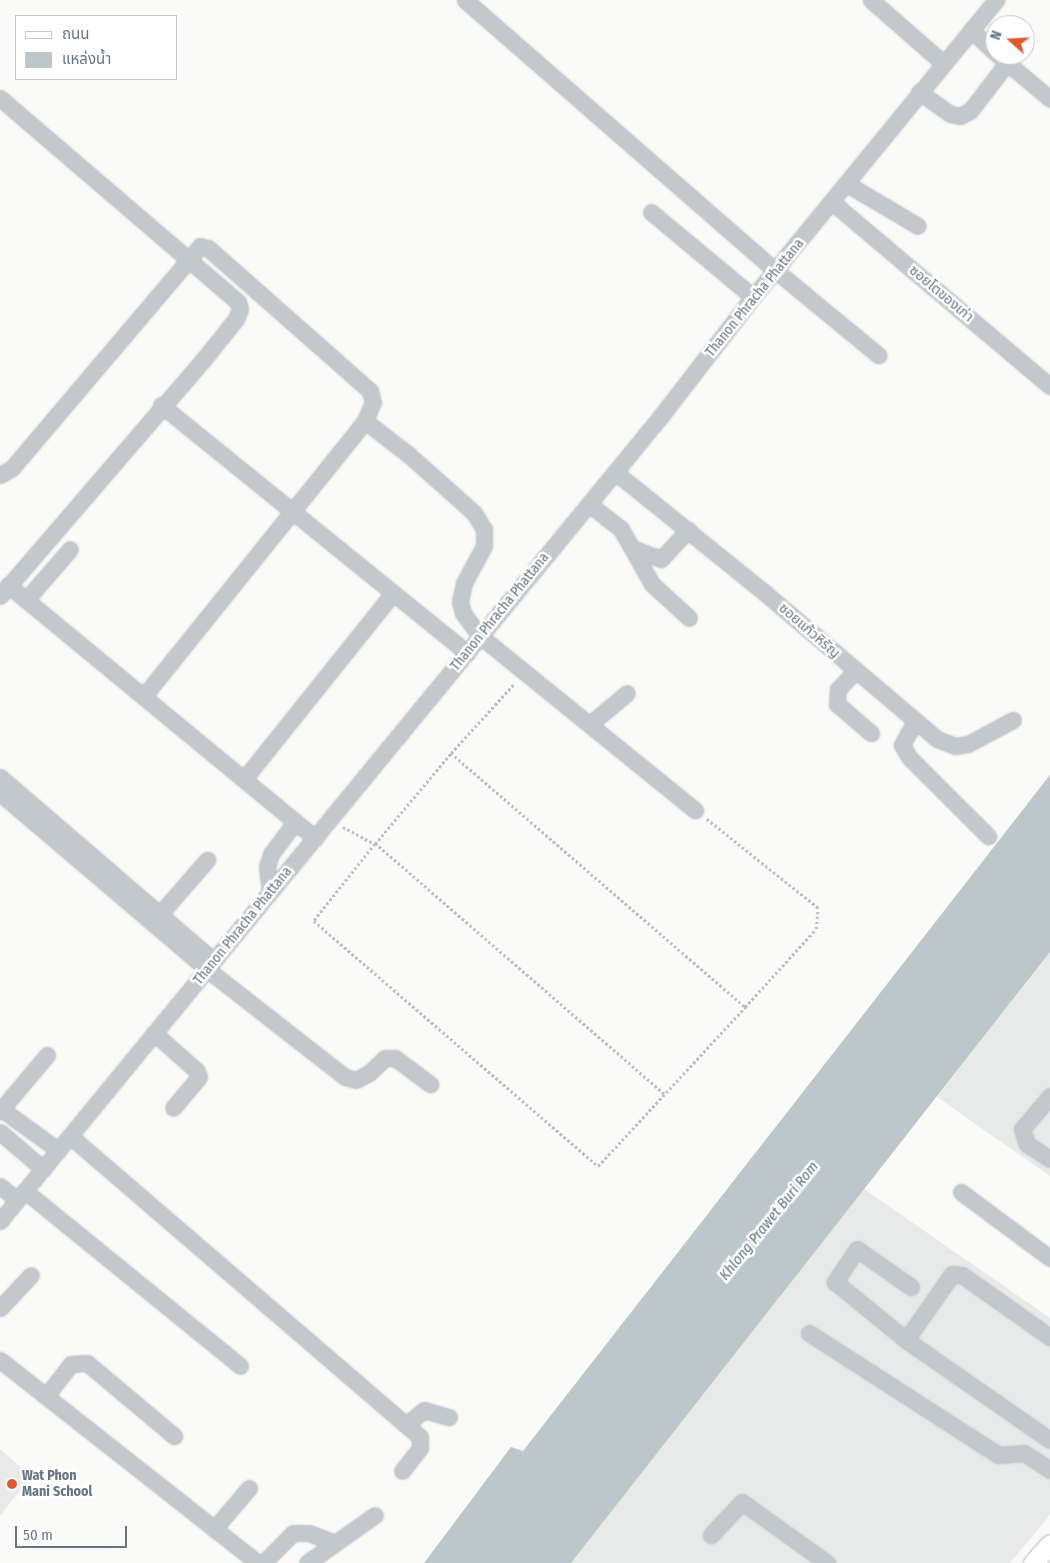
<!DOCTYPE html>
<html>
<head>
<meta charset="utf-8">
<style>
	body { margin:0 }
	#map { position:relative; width:1050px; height:1563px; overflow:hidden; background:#fafaf8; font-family:"Fira Sans Condensed","Noto Sans Thai",sans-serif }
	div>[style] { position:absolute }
	.built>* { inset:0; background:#e8e9e9 }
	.water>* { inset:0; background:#bbc7cb }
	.path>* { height:2.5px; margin-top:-1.25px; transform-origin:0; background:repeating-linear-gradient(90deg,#bbbfc2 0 2.5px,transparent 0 5px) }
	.roads { filter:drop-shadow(0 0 1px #b5babe) drop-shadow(0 0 1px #b5babe) }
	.minor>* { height:15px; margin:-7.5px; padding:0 7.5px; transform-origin:7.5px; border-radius:7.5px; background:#c3c8cc }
	.major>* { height:19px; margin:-9.5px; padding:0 9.5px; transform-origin:9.5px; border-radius:9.5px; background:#fff }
	.dots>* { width:14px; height:14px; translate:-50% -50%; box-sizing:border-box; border:2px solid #fff; border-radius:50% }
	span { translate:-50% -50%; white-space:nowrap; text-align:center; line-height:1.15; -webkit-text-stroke:5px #fff; paint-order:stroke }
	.street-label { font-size:14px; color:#657683 }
	.poi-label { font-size:14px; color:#657683; font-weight:700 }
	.left { translate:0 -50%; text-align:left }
	.water-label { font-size:15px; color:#60757c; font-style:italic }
	.legend { position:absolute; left:15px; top:15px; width:162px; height:65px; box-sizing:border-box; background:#fff; border:1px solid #c1c8cd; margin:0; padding:6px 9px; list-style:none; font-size:15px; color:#657683 }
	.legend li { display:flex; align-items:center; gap:10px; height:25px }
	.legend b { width:25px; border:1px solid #c1c8cd }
	.north { position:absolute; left:985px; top:15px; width:50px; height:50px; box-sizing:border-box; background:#fff; border:1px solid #c1c8cd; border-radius:50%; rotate:289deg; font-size:14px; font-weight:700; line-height:20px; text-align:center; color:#657683 }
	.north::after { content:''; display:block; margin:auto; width:18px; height:22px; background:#e4572e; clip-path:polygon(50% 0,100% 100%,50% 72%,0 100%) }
	.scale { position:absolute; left:15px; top:1526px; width:112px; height:22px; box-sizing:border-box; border:2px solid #657683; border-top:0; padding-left:6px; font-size:15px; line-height:18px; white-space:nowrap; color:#657683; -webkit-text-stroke:4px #fff; paint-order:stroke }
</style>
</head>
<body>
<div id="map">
	<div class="built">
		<div style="clip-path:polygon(1050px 952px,1050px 1176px,937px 1097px)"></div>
		<div style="clip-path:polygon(864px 1189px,1050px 1318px,1050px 1515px,1010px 1563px,571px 1563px)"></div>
		<div style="clip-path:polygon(0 1449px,31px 1476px,0 1516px)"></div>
	</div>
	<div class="water">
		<div style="clip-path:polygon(1050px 775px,1050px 952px,571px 1563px,424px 1563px,511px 1447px,523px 1451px)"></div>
	</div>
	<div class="path">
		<div style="left:451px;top:753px;width:389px;rotate:40.8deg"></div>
		<div style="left:343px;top:827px;width:36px;rotate:28deg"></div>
		<div style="left:375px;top:844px;width:119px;rotate:-50.1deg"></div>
		<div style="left:451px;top:753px;width:95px;rotate:-47.6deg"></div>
		<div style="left:664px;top:1094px;width:382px;rotate:-139.1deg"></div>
		<div style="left:375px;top:844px;width:98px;rotate:128.4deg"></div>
		<div style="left:314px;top:921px;width:375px;rotate:40.8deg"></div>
		<div style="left:598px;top:1166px;width:217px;rotate:-47.2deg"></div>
		<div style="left:745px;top:1007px;width:105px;rotate:-47.7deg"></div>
		<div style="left:816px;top:929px;width:21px;rotate:-85deg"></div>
		<div style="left:818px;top:908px;width:143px;rotate:-141.5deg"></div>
	</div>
	<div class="roads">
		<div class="minor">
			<div style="left:465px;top:0;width:411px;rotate:41.1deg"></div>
			<div style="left:775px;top:270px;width:134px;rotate:39.5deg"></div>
			<div style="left:871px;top:0;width:96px;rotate:41.2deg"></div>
			<div style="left:971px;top:30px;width:33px;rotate:43deg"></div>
			<div style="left:998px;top:55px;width:68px;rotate:40.2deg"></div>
			<div style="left:919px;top:92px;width:39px;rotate:35deg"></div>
			<div style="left:951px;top:114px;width:9px;rotate:13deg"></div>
			<div style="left:960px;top:116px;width:11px;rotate:-27deg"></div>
			<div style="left:970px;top:111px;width:61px;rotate:-52.4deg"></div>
			<div style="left:0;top:98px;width:313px;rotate:40.6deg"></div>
			<div style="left:238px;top:302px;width:7px;rotate:74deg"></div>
			<div style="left:240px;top:309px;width:11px;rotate:112deg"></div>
			<div style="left:236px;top:319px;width:53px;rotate:128.8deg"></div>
			<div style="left:203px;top:360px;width:311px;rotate:130.7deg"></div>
			<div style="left:847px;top:184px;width:82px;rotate:30.6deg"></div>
			<div style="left:832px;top:202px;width:285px;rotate:40.2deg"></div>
			<div style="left:651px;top:212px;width:133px;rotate:39.8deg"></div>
			<div style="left:161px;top:405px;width:394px;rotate:39deg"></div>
			<div style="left:365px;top:421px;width:56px;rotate:37.7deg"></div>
			<div style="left:409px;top:455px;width:87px;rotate:41.7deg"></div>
			<div style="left:474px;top:513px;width:19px;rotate:58deg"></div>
			<div style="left:484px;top:529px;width:17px;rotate:90deg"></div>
			<div style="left:484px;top:546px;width:42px;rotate:118.4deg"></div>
			<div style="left:464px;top:583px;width:19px;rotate:102deg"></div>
			<div style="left:460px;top:602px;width:11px;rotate:75deg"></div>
			<div style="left:463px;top:613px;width:29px;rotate:54deg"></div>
			<div style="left:480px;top:636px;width:277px;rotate:39deg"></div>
			<div style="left:615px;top:472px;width:193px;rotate:38.9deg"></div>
			<div style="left:765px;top:593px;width:226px;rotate:40.3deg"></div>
			<div style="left:937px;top:739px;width:19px;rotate:21deg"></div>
			<div style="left:955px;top:746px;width:13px;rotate:-9deg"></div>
			<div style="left:968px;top:744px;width:51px;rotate:-28.1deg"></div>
			<div style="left:0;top:475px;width:14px;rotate:-30deg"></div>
			<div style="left:12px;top:468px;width:291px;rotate:-49.7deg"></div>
			<div style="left:200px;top:246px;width:8px;rotate:14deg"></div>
			<div style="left:208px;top:248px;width:216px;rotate:41.4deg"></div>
			<div style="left:370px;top:391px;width:11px;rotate:75deg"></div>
			<div style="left:373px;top:402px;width:21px;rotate:113deg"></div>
			<div style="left:365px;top:421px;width:353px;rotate:128.8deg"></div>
			<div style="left:589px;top:504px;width:41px;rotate:38deg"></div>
			<div style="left:621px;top:529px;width:63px;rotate:60.6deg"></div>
			<div style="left:652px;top:584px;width:50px;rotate:42.6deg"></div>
			<div style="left:632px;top:548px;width:31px;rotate:21deg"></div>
			<div style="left:661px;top:559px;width:40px;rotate:-47deg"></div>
			<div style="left:8px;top:585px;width:398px;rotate:39.5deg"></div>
			<div style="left:26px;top:600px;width:67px;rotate:-49.2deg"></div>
			<div style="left:855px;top:671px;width:25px;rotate:133deg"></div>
			<div style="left:838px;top:689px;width:15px;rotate:94deg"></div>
			<div style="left:837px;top:704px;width:45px;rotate:40.5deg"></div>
			<div style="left:914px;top:723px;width:25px;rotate:119deg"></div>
			<div style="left:902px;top:745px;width:14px;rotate:60deg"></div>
			<div style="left:909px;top:757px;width:112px;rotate:45deg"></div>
			<div style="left:590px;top:724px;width:48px;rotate:-40deg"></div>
			<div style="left:0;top:777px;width:281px;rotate:40.7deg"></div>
			<div style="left:244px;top:779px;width:238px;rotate:-51.3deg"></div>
			<div style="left:0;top:793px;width:273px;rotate:40.4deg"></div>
			<div style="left:208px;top:970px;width:174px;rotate:38deg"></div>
			<div style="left:345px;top:1077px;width:11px;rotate:15deg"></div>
			<div style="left:356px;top:1080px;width:15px;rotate:-28deg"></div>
			<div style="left:369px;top:1073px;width:22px;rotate:-43deg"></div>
			<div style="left:385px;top:1058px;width:10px"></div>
			<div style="left:395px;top:1058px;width:44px;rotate:36.6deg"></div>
			<div style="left:270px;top:892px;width:25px;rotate:-97deg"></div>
			<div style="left:267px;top:867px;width:14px;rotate:-73deg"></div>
			<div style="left:271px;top:854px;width:40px;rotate:-53deg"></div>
			<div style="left:160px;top:914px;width:72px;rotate:-49deg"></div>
			<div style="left:154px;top:1033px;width:57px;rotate:41.5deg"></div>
			<div style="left:197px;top:1071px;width:6px;rotate:72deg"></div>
			<div style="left:199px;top:1077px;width:40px;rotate:130deg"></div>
			<div style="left:1050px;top:1096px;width:43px;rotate:130.3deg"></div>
			<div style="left:1022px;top:1129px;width:16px;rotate:72deg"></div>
			<div style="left:1027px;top:1144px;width:27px;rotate:33deg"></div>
			<div style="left:0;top:1108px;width:72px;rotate:35.9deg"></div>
			<div style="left:0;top:1111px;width:73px;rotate:-50deg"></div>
			<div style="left:0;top:1132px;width:57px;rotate:40.7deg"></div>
			<div style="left:70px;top:1136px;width:462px;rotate:40.7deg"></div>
			<div style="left:420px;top:1437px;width:11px;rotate:90deg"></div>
			<div style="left:420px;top:1448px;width:29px;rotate:128deg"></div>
			<div style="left:0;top:1186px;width:22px;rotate:39deg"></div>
			<div style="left:25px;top:1191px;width:277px;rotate:39.1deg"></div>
			<div style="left:961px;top:1192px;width:111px;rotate:36.6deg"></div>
			<div style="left:0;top:1221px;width:1042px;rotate:-50.61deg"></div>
			<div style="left:661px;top:416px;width:150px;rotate:-52.3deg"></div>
			<div style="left:753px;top:297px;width:384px;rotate:-50.7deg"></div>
			<div style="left:911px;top:1287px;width:66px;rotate:-144.9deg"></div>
			<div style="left:857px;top:1249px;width:40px;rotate:124deg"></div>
			<div style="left:835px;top:1282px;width:92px;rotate:39.2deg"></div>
			<div style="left:906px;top:1340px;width:175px;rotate:34.8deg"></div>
			<div style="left:0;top:1308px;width:45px;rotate:-46.8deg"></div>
			<div style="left:809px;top:1333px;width:225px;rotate:32.8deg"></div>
			<div style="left:998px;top:1455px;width:26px;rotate:-4deg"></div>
			<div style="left:1024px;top:1453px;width:31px;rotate:33deg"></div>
			<div style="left:906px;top:1340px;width:80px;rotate:-55.1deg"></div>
			<div style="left:952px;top:1274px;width:10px;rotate:6deg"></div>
			<div style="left:962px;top:1275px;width:108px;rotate:35.2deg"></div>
			<div style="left:0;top:1360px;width:328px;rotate:38.2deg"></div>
			<div style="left:46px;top:1396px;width:41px;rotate:-52deg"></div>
			<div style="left:71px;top:1364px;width:16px;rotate:-4deg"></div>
			<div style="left:87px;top:1363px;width:114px;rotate:40deg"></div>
			<div style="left:406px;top:1425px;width:23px;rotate:-40deg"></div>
			<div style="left:424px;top:1410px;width:26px;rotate:16deg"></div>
			<div style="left:214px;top:1529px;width:54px;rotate:-49.5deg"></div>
			<div style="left:711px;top:1535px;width:45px;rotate:-46.8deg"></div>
			<div style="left:742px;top:1502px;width:105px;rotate:35.7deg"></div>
			<div style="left:263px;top:1563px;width:42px;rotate:-45deg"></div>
			<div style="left:293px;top:1533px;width:16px"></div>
			<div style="left:309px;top:1533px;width:28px;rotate:21deg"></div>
			<div style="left:307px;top:1563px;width:83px;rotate:-35.2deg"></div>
		</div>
		<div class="major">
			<div style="left:1033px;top:1563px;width:25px;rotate:-48deg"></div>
		</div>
	</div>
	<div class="dots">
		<div style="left:12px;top:1484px;background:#e4572e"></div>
	</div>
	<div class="street-label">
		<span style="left:941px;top:294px;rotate:40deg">ซอยโตของเก่า</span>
		<span style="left:755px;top:298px;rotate:-51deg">Thanon Phracha Phattana</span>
		<span style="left:500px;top:612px;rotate:-51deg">Thanon Phracha Phattana</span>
		<span style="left:809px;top:631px;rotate:41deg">ซอยแก้วหิรัญ</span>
		<span style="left:243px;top:926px;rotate:-51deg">Thanon Phracha Phattana</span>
	</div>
	<div class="poi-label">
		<span class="left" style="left:22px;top:1484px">Wat Phon<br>Mani School</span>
	</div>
	<div class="water-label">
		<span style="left:769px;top:1221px;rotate:-51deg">Khlong Prawet Buri Rom</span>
	</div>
	<ul class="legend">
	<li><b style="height:6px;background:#fff"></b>ถนน</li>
	<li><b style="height:14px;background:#bbc7cb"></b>แหล่งน้ำ</li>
	</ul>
	<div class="north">N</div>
	<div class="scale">50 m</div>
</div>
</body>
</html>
